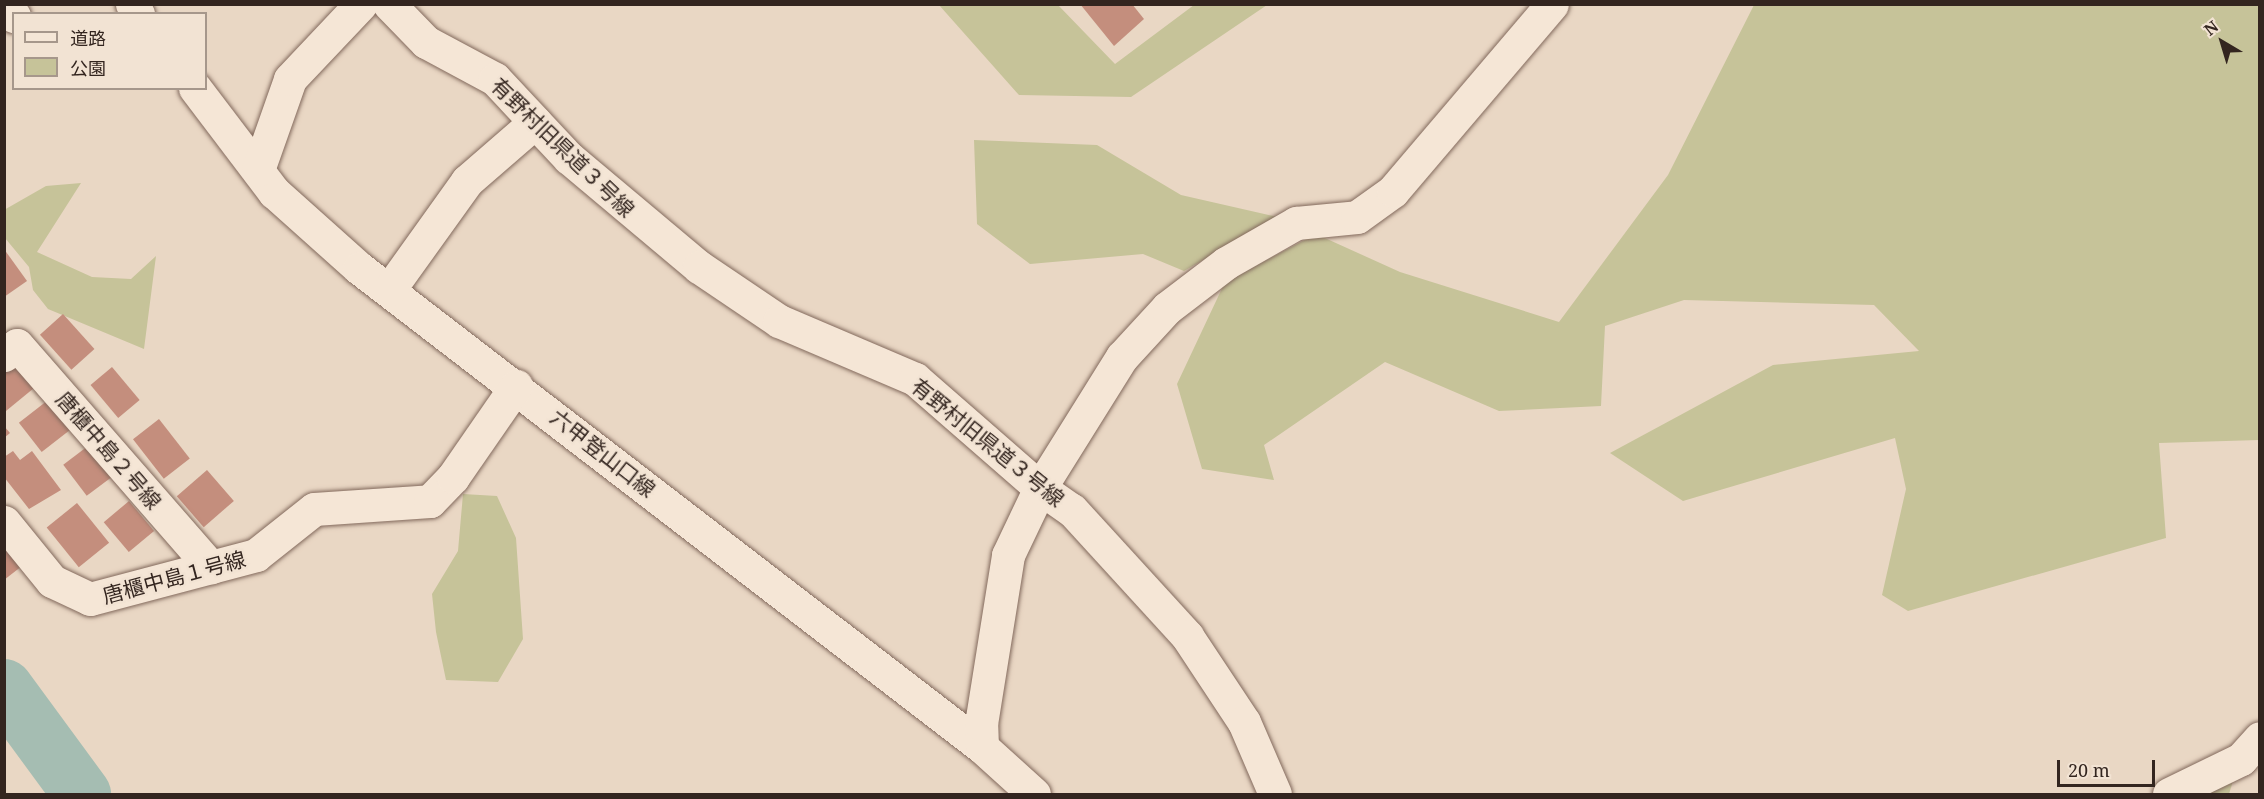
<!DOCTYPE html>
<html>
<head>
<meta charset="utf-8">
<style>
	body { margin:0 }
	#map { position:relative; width:2264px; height:799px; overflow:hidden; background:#e9d7c4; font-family:"Noto Serif","Noto Sans JP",serif }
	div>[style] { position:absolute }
	.green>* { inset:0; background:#c6c399 }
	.river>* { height:58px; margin:-29px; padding:0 29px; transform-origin:29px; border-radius:29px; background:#a5bdb2 }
	.building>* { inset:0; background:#c48e7d; transform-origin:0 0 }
	.roads { filter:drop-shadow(0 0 2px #82695c) drop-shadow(0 0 2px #82695c) }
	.minor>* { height:33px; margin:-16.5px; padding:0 16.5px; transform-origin:16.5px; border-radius:16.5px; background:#f5e6d6 }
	span { translate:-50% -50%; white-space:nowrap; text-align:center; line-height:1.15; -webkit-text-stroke:5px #f2e3d3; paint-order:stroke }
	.street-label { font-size:21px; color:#33251f }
	.frame { position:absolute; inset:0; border:6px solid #33251f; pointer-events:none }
	.legend { position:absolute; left:12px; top:12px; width:195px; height:78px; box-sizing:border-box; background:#f2e3d3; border:2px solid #a6978b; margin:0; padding:8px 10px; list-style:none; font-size:18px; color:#33251f }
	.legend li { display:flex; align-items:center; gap:12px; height:30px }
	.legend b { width:30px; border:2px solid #a6978b }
	.north { position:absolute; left:2192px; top:12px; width:60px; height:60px; -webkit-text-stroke:4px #f2e3d3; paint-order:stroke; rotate:322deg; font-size:16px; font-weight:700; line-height:24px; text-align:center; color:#33251f }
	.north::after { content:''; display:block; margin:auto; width:21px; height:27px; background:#33251f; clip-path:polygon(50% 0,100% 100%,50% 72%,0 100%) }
	.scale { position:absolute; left:2057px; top:760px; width:98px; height:27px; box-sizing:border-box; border:3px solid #33251f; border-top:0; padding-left:8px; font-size:18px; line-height:21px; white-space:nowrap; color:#33251f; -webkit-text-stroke:4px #f2e3d3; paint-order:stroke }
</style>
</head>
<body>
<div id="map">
	<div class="green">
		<div style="clip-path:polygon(939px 5px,1058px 5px,1115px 64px,1194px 5px,1267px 5px,1131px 97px,1019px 95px)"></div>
		<div style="clip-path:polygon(1754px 5px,2259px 5px,2259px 440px,2159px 443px,2166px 538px,1908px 611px,1882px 595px,1906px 489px,1895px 438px,1683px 501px,1610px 453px,1773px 365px,1919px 351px,1874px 305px,1684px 300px,1605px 326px,1601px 406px,1499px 411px,1385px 362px,1264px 445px,1274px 480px,1202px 469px,1177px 384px,1225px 282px,1316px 234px,1400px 272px,1559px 322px,1668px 175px)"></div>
		<div style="clip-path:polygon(974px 140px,1097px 145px,1181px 195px,1278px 217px,1184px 271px,1143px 254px,1030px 264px,977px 224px)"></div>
		<div style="clip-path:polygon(81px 183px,37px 252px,92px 277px,131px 279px,156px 256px,144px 349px,48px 309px,33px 290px,29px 267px,5px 238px,4px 210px,46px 186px)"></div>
		<div style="clip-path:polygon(463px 494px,497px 496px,516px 538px,523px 639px,498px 682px,446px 680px,436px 632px,432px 594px,458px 551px)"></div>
		<div style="clip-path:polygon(2236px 771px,2229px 794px,2198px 794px)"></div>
	</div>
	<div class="river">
		<div style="left:4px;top:688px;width:132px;rotate:53.7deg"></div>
	</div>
	<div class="building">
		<div style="clip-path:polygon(1080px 4px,1132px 4px,1144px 19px,1114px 46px)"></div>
		<div style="clip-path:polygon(4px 249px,27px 281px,4px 297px)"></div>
		<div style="left:63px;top:314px;width:47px;height:31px;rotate:48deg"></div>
		<div style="clip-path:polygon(12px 361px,34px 388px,6px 411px,4px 366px)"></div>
		<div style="left:112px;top:367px;width:43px;height:28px;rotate:50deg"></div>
		<div style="left:52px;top:397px;width:37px;height:42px;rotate:52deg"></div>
		<div style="left:159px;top:419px;width:50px;height:33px;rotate:52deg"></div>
		<div style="clip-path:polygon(4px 426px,10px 433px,4px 438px)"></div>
		<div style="left:88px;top:446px;width:39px;height:31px;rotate:53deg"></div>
		<div style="clip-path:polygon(13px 451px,20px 460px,32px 451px,61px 490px,29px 509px,4px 477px,4px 457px)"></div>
		<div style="left:207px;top:470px;width:41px;height:40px;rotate:49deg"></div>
		<div style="left:129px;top:501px;width:39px;height:33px;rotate:50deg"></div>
		<div style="left:77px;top:503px;width:51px;height:39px;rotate:51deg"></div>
		<div style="clip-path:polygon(4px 544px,22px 566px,4px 580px)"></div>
	</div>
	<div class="roads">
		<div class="minor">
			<div style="left:132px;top:4px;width:12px;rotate:59deg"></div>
			<div style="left:389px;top:4px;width:53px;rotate:45.8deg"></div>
			<div style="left:426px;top:42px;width:78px;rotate:28.2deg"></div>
			<div style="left:495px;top:79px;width:108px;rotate:46.9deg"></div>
			<div style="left:569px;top:158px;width:170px;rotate:40deg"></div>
			<div style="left:699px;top:267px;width:97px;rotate:34deg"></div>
			<div style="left:779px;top:321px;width:148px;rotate:23.1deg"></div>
			<div style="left:915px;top:379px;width:166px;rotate:41.1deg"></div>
			<div style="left:1040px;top:488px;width:39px;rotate:35deg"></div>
			<div style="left:1072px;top:510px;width:171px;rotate:47.6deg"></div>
			<div style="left:1187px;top:636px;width:103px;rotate:56.5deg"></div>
			<div style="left:1244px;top:722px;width:78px;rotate:66.7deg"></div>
			<div style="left:4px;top:12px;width:11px;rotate:22deg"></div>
			<div style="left:195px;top:88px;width:131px;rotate:52.8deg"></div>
			<div style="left:274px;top:192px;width:114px;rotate:41.8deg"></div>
			<div style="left:359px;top:268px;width:786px;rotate:37.56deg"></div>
			<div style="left:982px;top:747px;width:70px;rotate:42.1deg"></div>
			<div style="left:258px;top:170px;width:96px;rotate:-70.6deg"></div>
			<div style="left:290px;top:79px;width:103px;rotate:-46.6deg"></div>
			<div style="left:389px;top:290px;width:134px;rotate:-54.4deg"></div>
			<div style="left:467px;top:181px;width:90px;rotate:-40.9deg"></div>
			<div style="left:4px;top:355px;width:16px;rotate:-38deg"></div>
			<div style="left:17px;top:345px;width:295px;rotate:48.9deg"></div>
			<div style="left:4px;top:522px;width:76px;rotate:50.9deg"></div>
			<div style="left:52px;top:581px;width:42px;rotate:25.3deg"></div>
			<div style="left:90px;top:599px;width:172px;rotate:-14.8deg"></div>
			<div style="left:256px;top:555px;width:74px;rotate:-38.4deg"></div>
			<div style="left:314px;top:509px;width:116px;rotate:-3.9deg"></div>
			<div style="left:430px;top:501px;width:33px;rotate:-46deg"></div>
			<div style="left:453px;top:477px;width:111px;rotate:-55.3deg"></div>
			<div style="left:982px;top:747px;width:23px;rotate:-92deg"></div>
			<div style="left:981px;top:724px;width:171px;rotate:-80.9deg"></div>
			<div style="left:1008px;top:555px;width:74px;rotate:-64.5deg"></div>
			<div style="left:1040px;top:488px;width:155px;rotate:-58deg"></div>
			<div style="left:1122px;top:357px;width:67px;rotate:-47.4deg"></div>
			<div style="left:1167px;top:308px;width:74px;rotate:-37.3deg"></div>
			<div style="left:1226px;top:263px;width:81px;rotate:-29.7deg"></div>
			<div style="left:1296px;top:223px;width:61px;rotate:-5.6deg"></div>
			<div style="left:1357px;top:217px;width:44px;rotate:-35.8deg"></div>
			<div style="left:1393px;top:191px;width:245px;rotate:-49.6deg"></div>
			<div style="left:2169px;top:794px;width:80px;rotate:-25.9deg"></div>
			<div style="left:2241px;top:759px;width:28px;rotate:-48deg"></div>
		</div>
	</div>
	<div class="street-label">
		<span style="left:563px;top:147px;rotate:44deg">有野村旧県道３号線</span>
		<span style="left:988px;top:442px;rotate:39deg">有野村旧県道３号線</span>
		<span style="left:109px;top:450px;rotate:49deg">唐櫃中島２号線</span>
		<span style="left:603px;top:453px;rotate:38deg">六甲登山口線</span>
		<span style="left:174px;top:577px;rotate:-15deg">唐櫃中島１号線</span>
	</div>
	<div class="frame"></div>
	<ul class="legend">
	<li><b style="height:8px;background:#f5e6d6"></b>道路</li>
	<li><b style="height:16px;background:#c6c399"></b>公園</li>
	</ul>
	<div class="north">N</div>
	<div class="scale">20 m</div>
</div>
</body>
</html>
